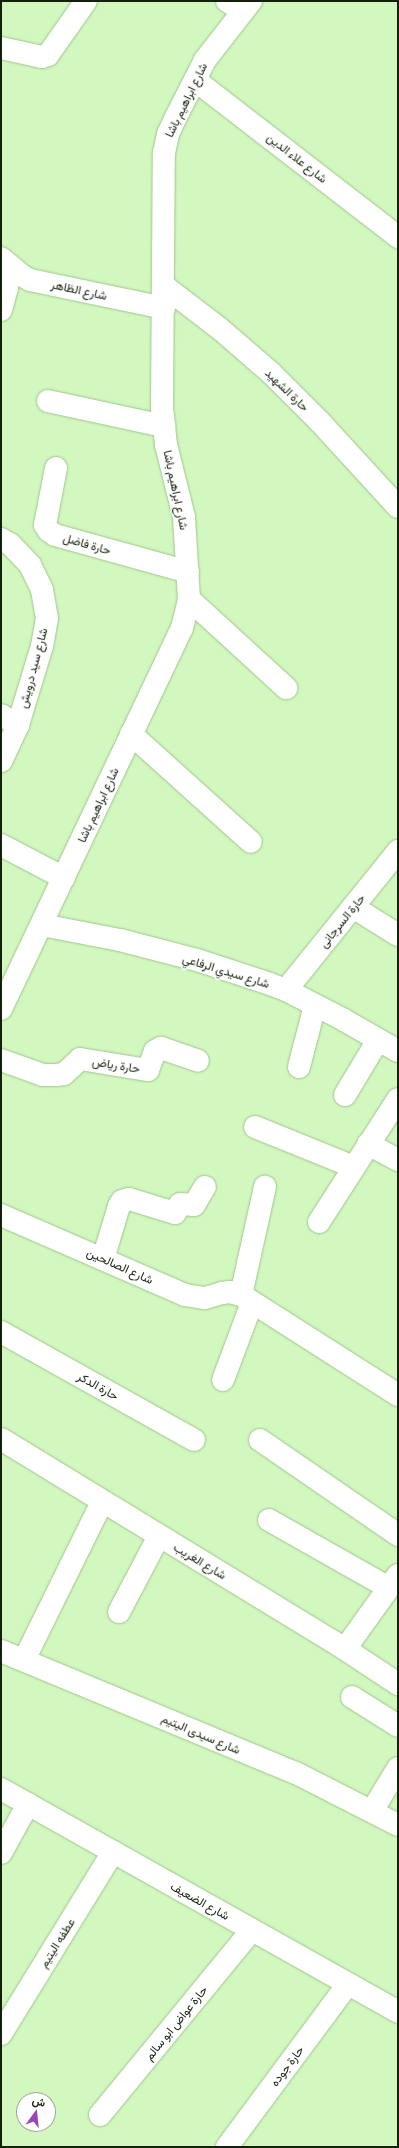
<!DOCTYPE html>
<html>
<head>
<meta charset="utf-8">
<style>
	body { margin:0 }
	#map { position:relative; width:399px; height:2148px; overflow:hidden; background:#d2f8bf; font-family:Commissioner,Vazirmatn,sans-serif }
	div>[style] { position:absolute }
	.roads { filter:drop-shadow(0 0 1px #a0c58e) drop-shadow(0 0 1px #a0c58e) }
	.minor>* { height:22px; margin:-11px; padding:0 11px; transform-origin:11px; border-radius:11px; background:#fff }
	span { translate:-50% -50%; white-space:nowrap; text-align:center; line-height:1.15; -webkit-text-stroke:3px #fff; paint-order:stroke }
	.street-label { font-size:12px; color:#13210c }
	.frame { position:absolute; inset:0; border:2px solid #13210c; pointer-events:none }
	.north { position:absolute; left:16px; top:2092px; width:40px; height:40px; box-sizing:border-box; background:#fff; border:1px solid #a1a69e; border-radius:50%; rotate:15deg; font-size:11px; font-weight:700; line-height:16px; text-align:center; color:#13210c }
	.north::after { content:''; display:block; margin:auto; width:14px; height:18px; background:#9646b5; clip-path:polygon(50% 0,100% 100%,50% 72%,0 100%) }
</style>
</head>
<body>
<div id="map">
	<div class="roads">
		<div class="minor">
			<div style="left:227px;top:1px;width:19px;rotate:32deg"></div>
			<div style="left:1px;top:48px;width:42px;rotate:12.4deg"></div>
			<div style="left:42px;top:57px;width:6px;rotate:-18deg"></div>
			<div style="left:48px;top:55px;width:66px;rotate:-54.9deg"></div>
			<div style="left:195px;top:80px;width:257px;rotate:37.7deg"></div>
			<div style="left:1px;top:258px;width:26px;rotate:40deg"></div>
			<div style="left:21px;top:275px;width:10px;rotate:29deg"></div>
			<div style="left:30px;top:280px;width:137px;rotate:11.8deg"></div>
			<div style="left:164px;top:286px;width:69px;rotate:37.4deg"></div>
			<div style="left:219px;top:328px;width:69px;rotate:40.9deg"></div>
			<div style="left:271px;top:373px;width:69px;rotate:45deg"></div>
			<div style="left:320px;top:422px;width:115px;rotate:47.5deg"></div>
			<div style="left:1px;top:310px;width:23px;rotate:-75deg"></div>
			<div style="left:7px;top:288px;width:22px;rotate:-82deg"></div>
			<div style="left:48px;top:401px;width:119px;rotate:12.2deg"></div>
			<div style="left:56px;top:468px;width:58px;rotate:100.9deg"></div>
			<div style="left:45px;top:525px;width:7px;rotate:56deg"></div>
			<div style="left:49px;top:531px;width:7px;rotate:34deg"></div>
			<div style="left:55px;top:535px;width:138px;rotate:15.5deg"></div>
			<div style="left:1px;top:539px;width:10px;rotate:29deg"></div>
			<div style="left:10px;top:544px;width:29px;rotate:46deg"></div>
			<div style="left:30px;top:565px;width:28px;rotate:64deg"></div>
			<div style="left:42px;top:590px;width:28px;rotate:80deg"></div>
			<div style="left:47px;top:618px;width:28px;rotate:100deg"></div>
			<div style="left:42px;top:646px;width:83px;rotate:106.9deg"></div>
			<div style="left:18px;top:725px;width:40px;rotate:115deg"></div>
			<div style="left:189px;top:599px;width:132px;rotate:42.5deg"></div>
			<div style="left:1px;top:715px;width:20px;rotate:30deg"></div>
			<div style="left:131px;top:734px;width:161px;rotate:42deg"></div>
			<div style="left:1px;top:845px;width:71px;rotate:27.6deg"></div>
			<div style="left:353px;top:907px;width:53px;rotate:31.9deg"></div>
			<div style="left:42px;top:925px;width:79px;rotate:10.9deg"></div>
			<div style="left:120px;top:940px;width:80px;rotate:14.6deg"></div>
			<div style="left:197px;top:960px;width:77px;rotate:18.2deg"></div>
			<div style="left:270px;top:984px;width:17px;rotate:21deg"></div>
			<div style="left:286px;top:990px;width:65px;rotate:27.3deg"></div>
			<div style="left:344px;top:1020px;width:62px;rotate:29.9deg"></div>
			<div style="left:286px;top:990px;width:179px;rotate:-51.1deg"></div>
			<div style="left:1px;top:1009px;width:422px;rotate:-64.6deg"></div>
			<div style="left:182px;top:628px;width:30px;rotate:-76deg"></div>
			<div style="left:189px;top:599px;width:82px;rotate:-93.5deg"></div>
			<div style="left:184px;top:517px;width:74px;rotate:-104deg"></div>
			<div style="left:166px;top:445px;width:36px;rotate:-96deg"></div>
			<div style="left:162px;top:409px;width:256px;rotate:-89.6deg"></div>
			<div style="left:164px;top:153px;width:19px;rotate:-78deg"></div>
			<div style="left:168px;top:134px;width:19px;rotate:-65deg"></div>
			<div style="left:176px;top:117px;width:64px;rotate:-63deg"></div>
			<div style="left:205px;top:60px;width:75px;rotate:-52.1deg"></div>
			<div style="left:1px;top:1060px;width:45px;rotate:19.7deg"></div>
			<div style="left:43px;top:1075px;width:13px"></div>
			<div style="left:56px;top:1075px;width:8px;rotate:-7deg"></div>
			<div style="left:64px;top:1074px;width:22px;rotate:-43deg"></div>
			<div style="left:80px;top:1059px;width:69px;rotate:9.2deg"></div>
			<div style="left:148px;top:1070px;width:20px;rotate:-70deg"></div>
			<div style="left:155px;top:1051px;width:7px;rotate:-27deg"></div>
			<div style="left:161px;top:1048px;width:39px;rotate:19deg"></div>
			<div style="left:299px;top:1067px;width:64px;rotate:-75.5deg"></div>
			<div style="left:345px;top:1095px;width:64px;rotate:-59deg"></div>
			<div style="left:255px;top:1127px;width:107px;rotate:22deg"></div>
			<div style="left:368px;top:1144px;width:34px;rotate:28deg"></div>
			<div style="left:1px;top:1215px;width:201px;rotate:23.5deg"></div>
			<div style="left:185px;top:1295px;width:20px;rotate:9deg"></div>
			<div style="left:205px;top:1298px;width:18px;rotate:-16deg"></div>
			<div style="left:222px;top:1293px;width:8px;rotate:-7deg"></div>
			<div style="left:230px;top:1292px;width:11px;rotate:15deg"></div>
			<div style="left:241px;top:1295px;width:186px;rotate:32.5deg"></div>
			<div style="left:319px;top:1222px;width:146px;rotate:-57.3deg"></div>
			<div style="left:103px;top:1259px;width:55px;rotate:-73.2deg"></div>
			<div style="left:119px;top:1206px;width:6px;rotate:-59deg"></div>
			<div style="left:122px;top:1201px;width:7px;rotate:-16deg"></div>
			<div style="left:129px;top:1199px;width:48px;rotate:16.9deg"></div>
			<div style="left:175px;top:1213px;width:10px;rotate:-61deg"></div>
			<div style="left:180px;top:1204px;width:14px;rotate:4deg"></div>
			<div style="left:194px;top:1205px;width:21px;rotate:-59deg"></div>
			<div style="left:241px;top:1295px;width:111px;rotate:-77.5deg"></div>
			<div style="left:1px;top:1332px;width:221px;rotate:29.2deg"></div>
			<div style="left:223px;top:1380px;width:82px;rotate:-69.4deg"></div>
			<div style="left:1px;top:1439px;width:403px;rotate:31.4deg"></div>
			<div style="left:345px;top:1649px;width:64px;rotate:33.4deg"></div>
			<div style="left:260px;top:1440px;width:168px;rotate:34.5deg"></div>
			<div style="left:269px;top:1520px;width:138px;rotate:29.5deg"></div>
			<div style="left:119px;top:1612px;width:86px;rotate:-62.2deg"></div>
			<div style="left:345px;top:1649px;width:91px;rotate:-54.4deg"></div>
			<div style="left:1px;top:1651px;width:319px;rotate:22.5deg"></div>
			<div style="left:296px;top:1773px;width:114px;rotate:27deg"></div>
			<div style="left:24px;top:1660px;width:176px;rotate:-63.7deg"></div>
			<div style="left:352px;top:1697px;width:54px;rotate:32.2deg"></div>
			<div style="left:1px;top:1789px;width:455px;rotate:29.3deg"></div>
			<div style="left:372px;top:1811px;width:50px;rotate:-58.8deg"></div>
			<div style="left:1px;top:1853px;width:56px;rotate:-61.1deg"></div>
			<div style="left:1px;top:2034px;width:214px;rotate:-58.4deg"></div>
			<div style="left:100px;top:2115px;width:239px;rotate:-50.6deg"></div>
			<div style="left:227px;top:2147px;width:203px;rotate:-53.4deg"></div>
		</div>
	</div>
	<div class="street-label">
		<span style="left:186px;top:100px;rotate:-64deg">شارع ابراهيم باشا</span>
		<span style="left:297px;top:158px;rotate:38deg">شارع علاء الدين</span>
		<span style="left:79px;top:290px;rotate:12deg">شارع الظاهر</span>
		<span style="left:287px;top:390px;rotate:44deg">حارة الشهيد</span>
		<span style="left:176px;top:490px;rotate:78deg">شارع ابراهيم باشا</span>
		<span style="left:87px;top:544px;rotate:16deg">حارة فاضل</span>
		<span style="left:33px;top:668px;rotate:-75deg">شارع سيد درويش</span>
		<span style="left:98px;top:805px;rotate:-65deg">شارع ابراهيم باشا</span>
		<span style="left:342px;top:921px;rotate:-51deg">حارة السرجانى</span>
		<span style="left:226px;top:971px;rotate:17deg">شارع سيدي الرفاعي</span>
		<span style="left:116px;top:1065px;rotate:9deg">حارة رياض</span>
		<span style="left:120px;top:1266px;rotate:24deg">شارع الصالحين</span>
		<span style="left:98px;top:1386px;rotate:29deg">حارة الدكر</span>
		<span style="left:200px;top:1561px;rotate:31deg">شارع الغريب</span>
		<span style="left:201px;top:1734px;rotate:23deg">شارع سيدى اليتيم</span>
		<span style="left:200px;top:1901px;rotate:29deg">شارع الضعيف</span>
		<span style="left:57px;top:1943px;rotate:-58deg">عطفه اليتيم</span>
		<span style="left:176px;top:2023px;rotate:-51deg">حارة عواض ابو سالم</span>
		<span style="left:287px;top:2066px;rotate:-53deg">حارة جوده</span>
	</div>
	<div class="frame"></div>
	<div class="north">ش</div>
</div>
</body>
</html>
